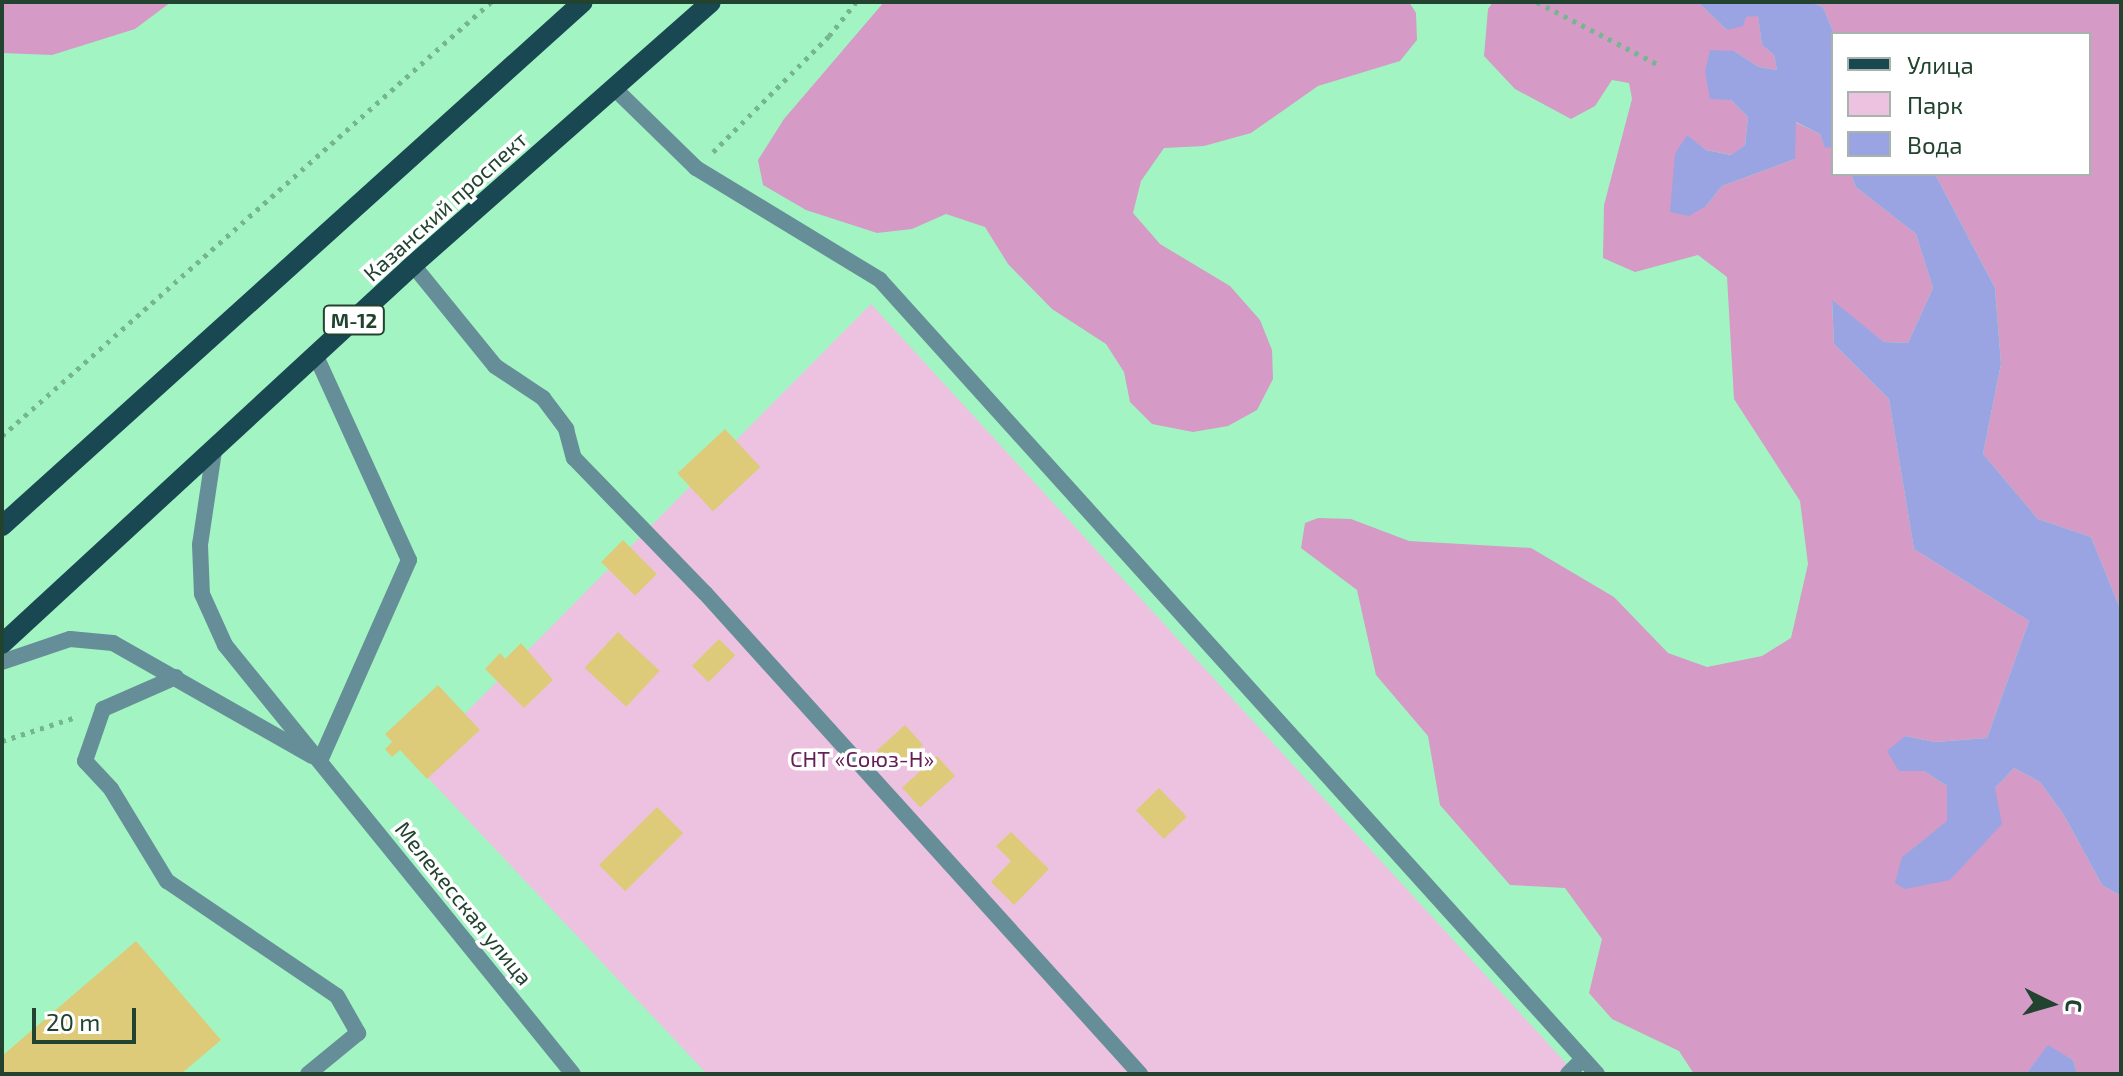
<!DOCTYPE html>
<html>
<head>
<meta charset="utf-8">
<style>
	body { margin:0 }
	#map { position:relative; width:2123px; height:1076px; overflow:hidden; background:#a3f4c3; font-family:"Exo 2",sans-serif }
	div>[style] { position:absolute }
	.green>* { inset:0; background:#ecc2e0 }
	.forest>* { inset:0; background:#d59ac5 }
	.water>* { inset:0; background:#9aa4e2 }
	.building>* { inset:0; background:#decb7a; transform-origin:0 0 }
	.path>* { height:5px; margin-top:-2.5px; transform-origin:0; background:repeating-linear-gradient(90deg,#76b68f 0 4px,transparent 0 10px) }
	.service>* { height:16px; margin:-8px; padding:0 8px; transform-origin:8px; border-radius:8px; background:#668e99 }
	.minor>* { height:16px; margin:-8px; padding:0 8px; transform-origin:8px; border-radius:8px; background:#668e99 }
	.primary>* { height:20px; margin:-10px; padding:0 10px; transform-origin:10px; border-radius:10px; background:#194853 }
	span { translate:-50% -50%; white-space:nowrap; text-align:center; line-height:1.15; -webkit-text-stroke:7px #fff; paint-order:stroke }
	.shield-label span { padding:2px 6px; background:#fff; border:2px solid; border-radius:6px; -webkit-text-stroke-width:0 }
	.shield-label { font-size:20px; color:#22432f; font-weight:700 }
	.street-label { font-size:22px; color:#22432f }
	.park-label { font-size:22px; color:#641f56 }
	.frame { position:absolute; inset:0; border:4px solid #22432f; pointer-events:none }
	.legend { position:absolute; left:1831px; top:32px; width:260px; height:144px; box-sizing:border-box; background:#fff; border:2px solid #a7b4ac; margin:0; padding:10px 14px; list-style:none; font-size:24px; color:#22432f }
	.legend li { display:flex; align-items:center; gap:16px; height:40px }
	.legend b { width:40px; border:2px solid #a7b4ac }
	.north { position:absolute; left:2011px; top:964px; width:80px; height:80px; -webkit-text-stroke:6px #fff; paint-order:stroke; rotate:95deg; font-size:22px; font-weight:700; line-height:32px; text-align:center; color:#22432f }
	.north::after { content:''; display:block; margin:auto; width:28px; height:36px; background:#22432f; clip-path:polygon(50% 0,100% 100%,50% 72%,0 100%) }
	.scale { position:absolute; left:32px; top:1008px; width:104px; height:36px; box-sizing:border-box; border:4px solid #22432f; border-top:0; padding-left:10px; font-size:24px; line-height:28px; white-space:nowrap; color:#22432f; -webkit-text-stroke:6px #fff; paint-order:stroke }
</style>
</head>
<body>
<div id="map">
	<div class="green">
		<div style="clip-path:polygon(871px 304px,1576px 1074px,707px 1074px,415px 764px)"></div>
	</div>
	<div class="forest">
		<div style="clip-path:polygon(2px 2px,171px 2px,135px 29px,52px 55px,2px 53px)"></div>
		<div style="clip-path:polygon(884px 2px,1409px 2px,1416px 13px,1417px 40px,1400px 61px,1318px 86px,1251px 133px,1204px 146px,1164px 148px,1141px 181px,1133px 213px,1160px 244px,1230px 286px,1260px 320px,1272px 350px,1273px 379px,1257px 410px,1228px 426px,1193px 432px,1152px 424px,1130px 402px,1124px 372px,1106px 344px,1052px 309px,1008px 264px,985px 227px,946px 214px,912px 229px,877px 233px,806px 210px,763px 185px,758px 160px,784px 119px)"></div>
		<div style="clip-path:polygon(1493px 2px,1698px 2px,1727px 30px,1745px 17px,1758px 15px,1762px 45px,1774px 55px,1777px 70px,1759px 67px,1734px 51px,1710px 51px,1731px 100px,1748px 117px,1745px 145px,1732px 155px,1706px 150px,1686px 135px,1706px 206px,1722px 186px,1795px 159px,1795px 122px,1820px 134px,1825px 147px,1833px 147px,1833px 174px,1851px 174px,1856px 187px,1916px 234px,1933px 288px,1908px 343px,1884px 342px,1832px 301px,1834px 344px,1889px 399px,1914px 549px,2029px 621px,1987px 738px,1935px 742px,1905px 736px,1899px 771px,1924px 771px,1947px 786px,1948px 821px,1902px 857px,1995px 788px,2014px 768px,2040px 782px,2064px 815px,2102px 885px,2121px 896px,2121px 1074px,2077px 1074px,2073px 1060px,2048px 1046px,2026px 1074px,1694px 1074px,1679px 1051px,1612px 1019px,1589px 993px,1602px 939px,1565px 888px,1510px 885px,1440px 805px,1428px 736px,1376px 675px,1357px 590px,1301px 548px,1305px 523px,1318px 518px,1351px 519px,1409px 541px,1531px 548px,1614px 597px,1668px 653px,1707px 667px,1762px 656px,1791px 638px,1808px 564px,1800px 501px,1734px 399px,1727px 277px,1698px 255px,1635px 272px,1603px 258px,1604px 205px,1632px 99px,1629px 83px,1612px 80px,1595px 106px,1571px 119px,1515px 89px,1484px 56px,1488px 9px)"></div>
		<div style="clip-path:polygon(1809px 2px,2121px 2px,2121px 611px,2091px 537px,2038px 519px,1983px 454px,2001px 364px,1995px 288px,1935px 174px,2089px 174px,2089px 34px,1834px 34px,1823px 7px)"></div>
	</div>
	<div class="water">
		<div style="clip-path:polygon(1698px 2px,1809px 2px,1823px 7px,1834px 34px,1833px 147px,1825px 148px,1820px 134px,1796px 122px,1795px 159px,1722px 186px,1706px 206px,1689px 216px,1670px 212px,1675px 154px,1687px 135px,1706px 150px,1731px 155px,1745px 145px,1748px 117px,1731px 100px,1710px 99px,1705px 72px,1710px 50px,1734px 51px,1759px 67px,1777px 70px,1774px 55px,1762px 45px,1758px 16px,1746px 17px,1743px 26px,1727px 30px)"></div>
		<div style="clip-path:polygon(1851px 174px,1935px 174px,1995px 288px,2001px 364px,1983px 454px,2038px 519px,2091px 537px,2121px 611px,2121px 896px,2102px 885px,2064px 815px,2040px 782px,2014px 768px,1995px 788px,2002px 824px,1950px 880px,1905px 889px,1895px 883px,1902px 857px,1947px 821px,1947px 786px,1924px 771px,1899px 771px,1887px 751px,1905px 736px,1935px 742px,1987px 738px,2029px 621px,1914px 549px,1889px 399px,1834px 344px,1832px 300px,1884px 342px,1908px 343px,1933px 288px,1916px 234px,1856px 187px)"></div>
		<div style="clip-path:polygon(2048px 1045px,2073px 1060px,2077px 1074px,2026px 1074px)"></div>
	</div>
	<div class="building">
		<div style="left:725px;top:429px;width:52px;height:65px;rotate:47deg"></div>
		<div style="left:623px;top:540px;width:48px;height:31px;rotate:45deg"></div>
		<div style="left:618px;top:632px;width:57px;height:49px;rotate:43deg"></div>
		<div style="left:719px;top:639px;width:23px;height:38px;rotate:45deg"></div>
		<div style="clip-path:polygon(521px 643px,553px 680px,524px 708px,485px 669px,500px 653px,505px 659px)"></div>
		<div style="clip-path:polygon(438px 685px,480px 730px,427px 779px,400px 750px,392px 757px,385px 749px,392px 742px,385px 734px)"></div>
		<div style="left:905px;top:725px;width:27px;height:38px;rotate:48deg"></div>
		<div style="left:937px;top:756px;width:27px;height:47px;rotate:48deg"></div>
		<div style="left:1159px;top:788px;width:40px;height:32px;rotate:46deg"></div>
		<div style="left:657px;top:807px;width:37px;height:82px;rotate:45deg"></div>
		<div style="clip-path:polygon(1011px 832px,1049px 869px,1014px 905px,991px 882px,1011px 861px,996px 846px)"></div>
		<div style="clip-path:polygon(136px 941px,221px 1040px,181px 1074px,2px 1074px,2px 1056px)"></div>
	</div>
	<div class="path">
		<div style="left:1537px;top:2px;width:140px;rotate:27.3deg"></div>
		<div style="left:713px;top:152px;width:164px;rotate:-45deg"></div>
		<div style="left:829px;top:36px;width:43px;rotate:-51.5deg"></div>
		<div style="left:2px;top:436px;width:654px;rotate:-41.59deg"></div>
		<div style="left:2px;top:741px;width:75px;rotate:-17.9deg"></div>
	</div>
	<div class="service">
		<div style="left:614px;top:88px;width:115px;rotate:44.3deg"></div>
		<div style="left:696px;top:168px;width:215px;rotate:31.3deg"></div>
		<div style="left:880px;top:280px;width:1070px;rotate:47.92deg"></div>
		<div style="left:316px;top:356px;width:224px;rotate:65.5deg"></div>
		<div style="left:409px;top:560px;width:220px;rotate:113.9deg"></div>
		<div style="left:1568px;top:1074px;width:21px;rotate:-45deg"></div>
	</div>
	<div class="minor">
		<div style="left:413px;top:265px;width:130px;rotate:50.9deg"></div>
		<div style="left:495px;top:366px;width:58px;rotate:33.7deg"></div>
		<div style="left:543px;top:398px;width:39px;rotate:53deg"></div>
		<div style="left:566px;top:429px;width:30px;rotate:75deg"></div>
		<div style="left:574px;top:458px;width:188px;rotate:45.9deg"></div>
		<div style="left:705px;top:593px;width:649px;rotate:47.87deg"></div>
		<div style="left:214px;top:451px;width:95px;rotate:98.5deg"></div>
		<div style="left:200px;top:545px;width:49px;rotate:87.7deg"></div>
		<div style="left:202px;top:594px;width:56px;rotate:65.7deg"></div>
		<div style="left:225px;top:645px;width:552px;rotate:50.95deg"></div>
		<div style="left:2px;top:662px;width:72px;rotate:-18.7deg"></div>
		<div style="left:70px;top:639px;width:43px;rotate:5.3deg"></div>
		<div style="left:113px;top:643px;width:229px;rotate:29.6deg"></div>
		<div style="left:176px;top:677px;width:80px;rotate:156.3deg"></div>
		<div style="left:103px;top:709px;width:55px;rotate:109.1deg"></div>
		<div style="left:85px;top:761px;width:38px;rotate:47deg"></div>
		<div style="left:111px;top:789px;width:108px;rotate:58.7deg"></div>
		<div style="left:167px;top:881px;width:205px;rotate:34.1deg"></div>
		<div style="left:337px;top:996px;width:43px;rotate:60.4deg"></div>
		<div style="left:358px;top:1033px;width:65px;rotate:140.6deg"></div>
	</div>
	<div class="primary">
		<div style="left:2px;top:526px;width:782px;rotate:-42.05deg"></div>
		<div style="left:2px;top:644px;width:559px;rotate:-42.68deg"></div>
		<div style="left:413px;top:265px;width:397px;rotate:-41.4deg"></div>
	</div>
	<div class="shield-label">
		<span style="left:354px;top:320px">М-12</span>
	</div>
	<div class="street-label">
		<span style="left:445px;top:206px;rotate:-42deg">Казанский проспект</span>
		<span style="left:464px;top:903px;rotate:51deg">Мелекесская улица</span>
	</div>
	<div class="park-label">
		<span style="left:862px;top:759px">СНТ «Союз-Н»</span>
	</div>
	<div class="frame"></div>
	<ul class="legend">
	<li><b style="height:10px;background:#194853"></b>Улица</li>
	<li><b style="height:22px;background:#ecc2e0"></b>Парк</li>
	<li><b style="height:22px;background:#9aa4e2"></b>Вода</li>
	</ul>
	<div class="north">С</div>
	<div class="scale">20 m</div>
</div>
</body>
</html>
